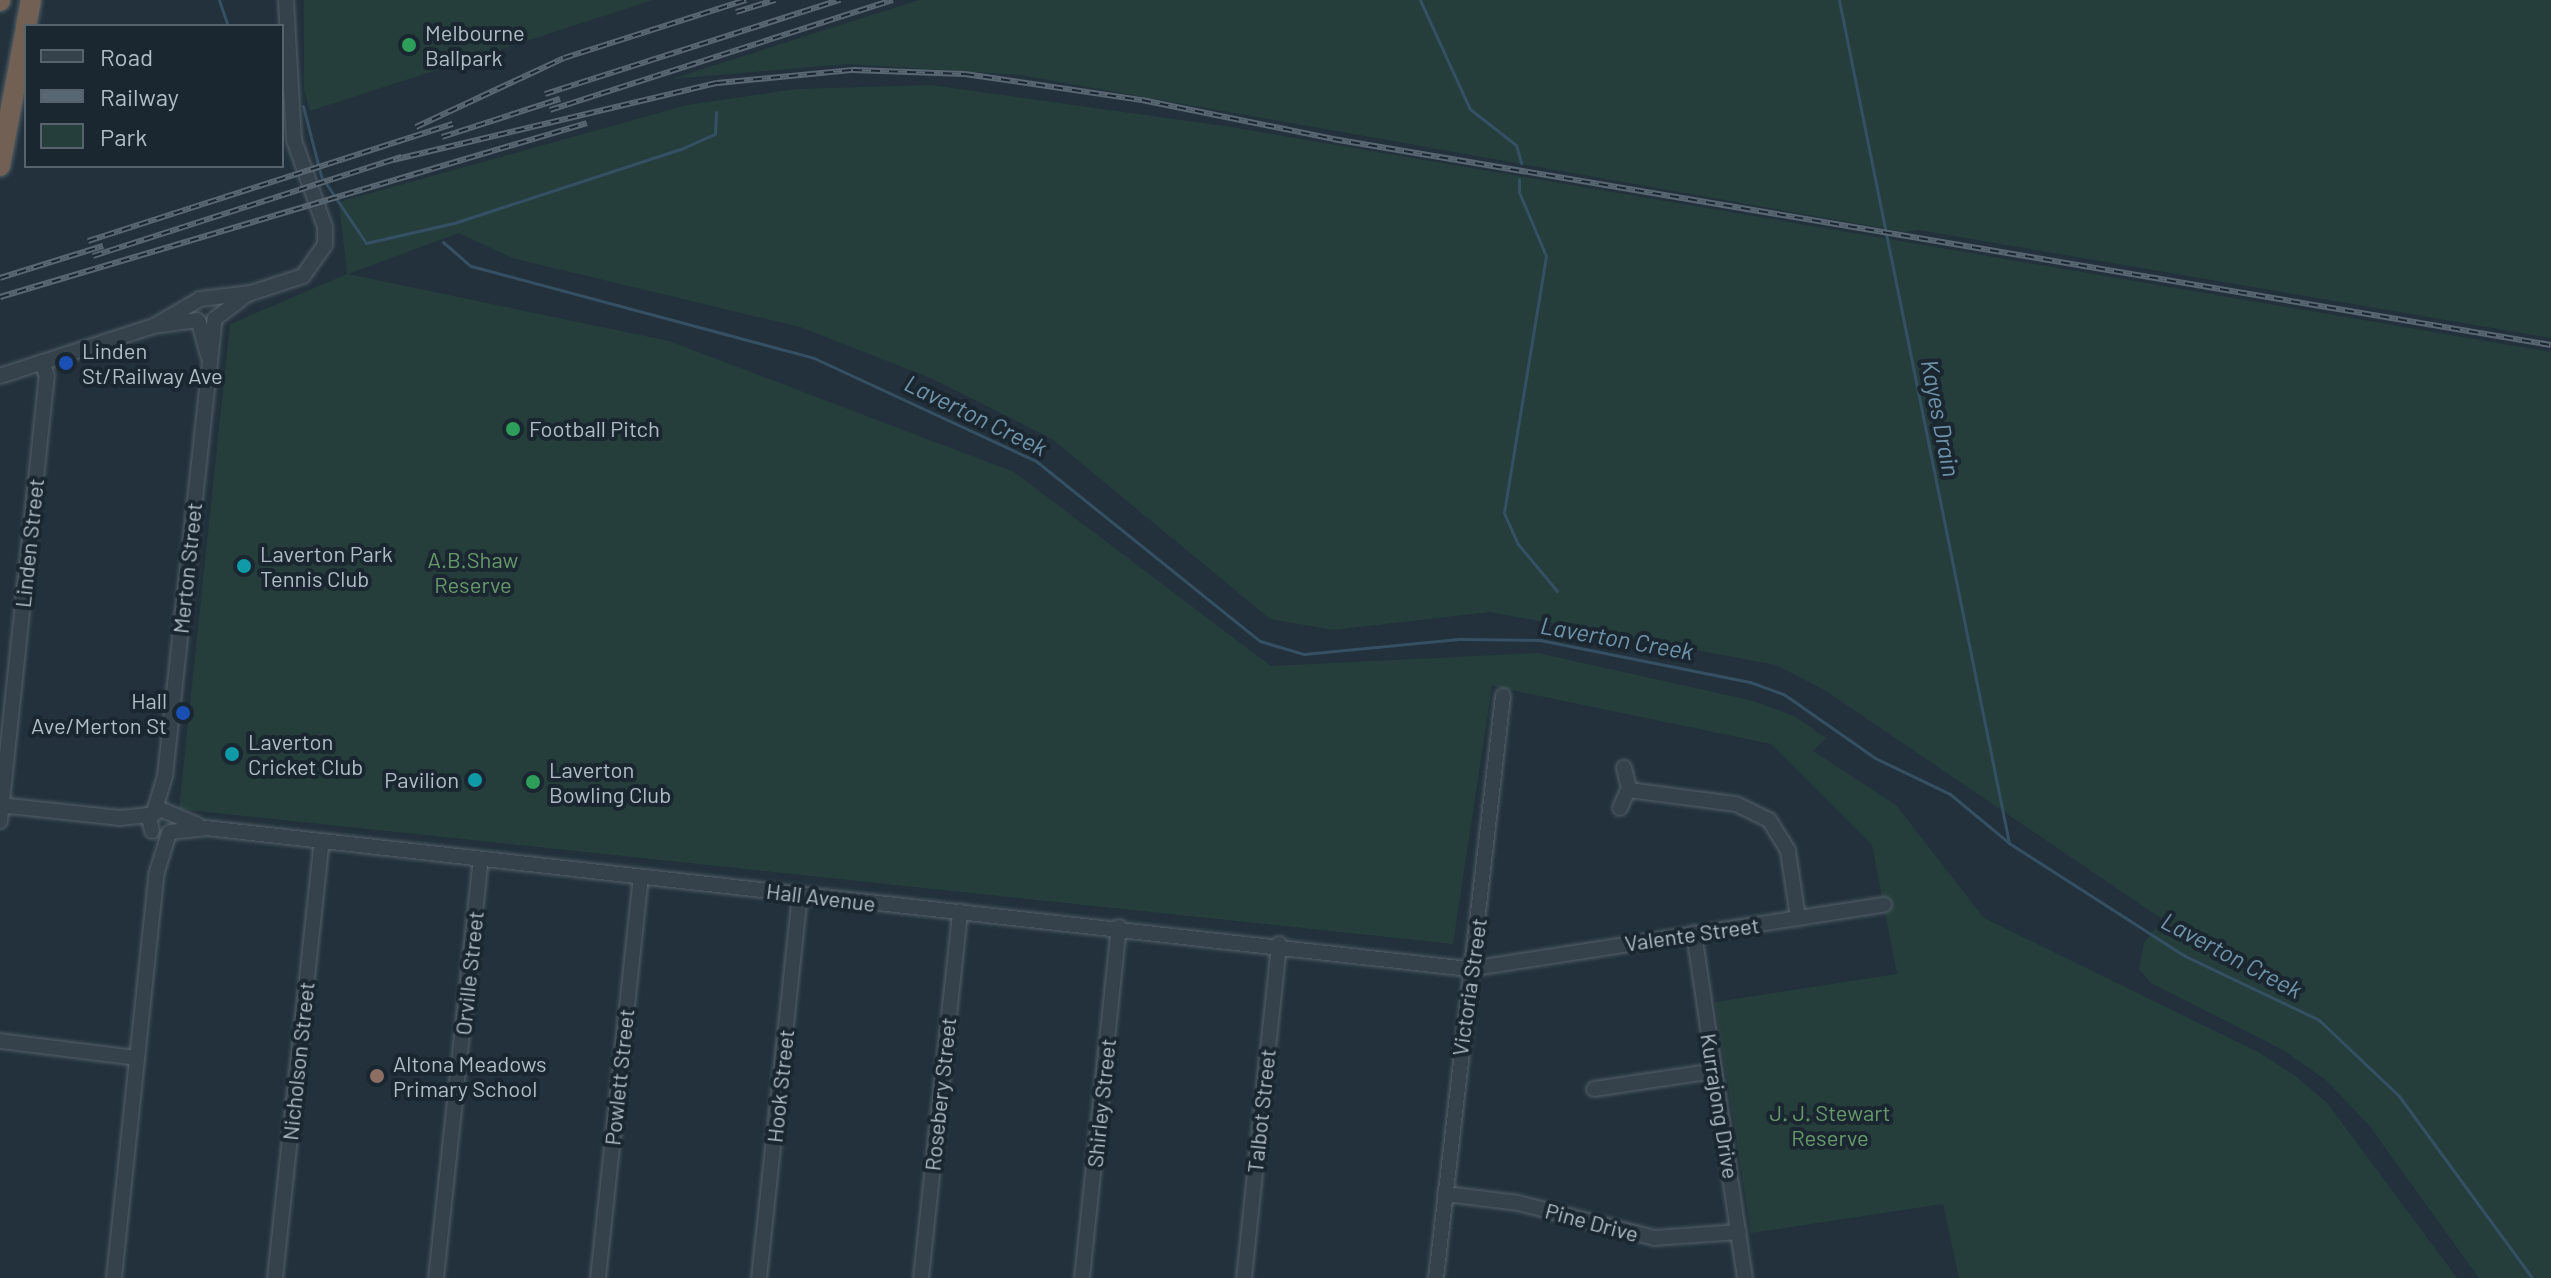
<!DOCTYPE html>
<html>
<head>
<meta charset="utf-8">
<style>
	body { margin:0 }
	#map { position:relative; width:2551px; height:1278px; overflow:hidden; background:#22313b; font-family:Barlow,sans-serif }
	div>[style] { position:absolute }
	.green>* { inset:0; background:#253e3c }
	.stream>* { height:3px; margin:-1.5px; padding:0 1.5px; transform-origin:1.5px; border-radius:1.5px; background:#355063 }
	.roads { filter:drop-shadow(0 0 2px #546069) drop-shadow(0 0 2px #546069) }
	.minor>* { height:14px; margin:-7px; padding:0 7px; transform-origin:7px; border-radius:7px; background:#36424b }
	.highway>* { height:20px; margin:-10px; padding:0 10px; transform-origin:10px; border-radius:10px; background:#716053 }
	.rail>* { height:6px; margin-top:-3px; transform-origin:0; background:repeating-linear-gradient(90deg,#1b2730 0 9px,#586772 0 18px); box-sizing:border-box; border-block:2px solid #586772 }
	.dots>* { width:22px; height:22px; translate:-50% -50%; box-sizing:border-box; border:4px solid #1b2730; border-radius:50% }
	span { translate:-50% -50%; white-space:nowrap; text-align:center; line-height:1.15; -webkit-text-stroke:8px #1b2730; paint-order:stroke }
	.poi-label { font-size:22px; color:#b1bdc7 }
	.left { translate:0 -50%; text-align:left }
	.right { translate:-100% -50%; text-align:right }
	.street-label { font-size:22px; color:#b1bdc7 }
	.park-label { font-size:22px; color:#67996b }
	.water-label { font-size:24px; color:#7094ab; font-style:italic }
	.legend { position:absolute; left:24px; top:24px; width:260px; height:144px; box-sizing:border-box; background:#1b2730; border:2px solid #57636c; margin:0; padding:10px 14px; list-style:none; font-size:24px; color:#b1bdc7 }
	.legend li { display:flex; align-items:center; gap:16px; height:40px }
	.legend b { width:40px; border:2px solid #57636c }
</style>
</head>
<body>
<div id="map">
	<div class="green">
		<div style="clip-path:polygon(304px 0,653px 0,310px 111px,304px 90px)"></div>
		<div style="clip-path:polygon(919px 0,2551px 0,2551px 338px,1919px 230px,1905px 232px,1020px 75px,848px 64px,671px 79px)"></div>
		<div style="clip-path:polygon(931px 85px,1231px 127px,2551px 352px,2551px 1278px,2479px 1278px,2368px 1124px,2326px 1080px,2283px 1050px,2151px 983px,2139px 969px,2144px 943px,2162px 919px,1826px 691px,1776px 665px,1490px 612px,1333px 630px,1270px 619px,1052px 439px,933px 379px,800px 327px,512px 258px,459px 233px,348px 274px,669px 341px,1014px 472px,1271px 666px,1538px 653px,1754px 701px,1794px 716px,1826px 738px,1813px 751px,1896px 805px,1984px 918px,2260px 1053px,2297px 1077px,2328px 1104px,2457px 1278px,1959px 1278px,1943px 1204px,1751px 1233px,1715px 1002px,1897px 974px,1872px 845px,1771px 744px,1492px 686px,1453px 944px,179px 809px,230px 324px,347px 274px,339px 202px,687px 105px,797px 89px)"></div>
	</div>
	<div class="stream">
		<div style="left:219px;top:0;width:28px;rotate:71deg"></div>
		<div style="left:1420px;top:0;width:120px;rotate:65.4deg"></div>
		<div style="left:1470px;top:109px;width:58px;rotate:38deg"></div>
		<div style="left:1516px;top:145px;width:19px;rotate:74deg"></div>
		<div style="left:1839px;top:0;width:860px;rotate:78.6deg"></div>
		<div style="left:303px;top:106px;width:72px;rotate:75.6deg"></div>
		<div style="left:321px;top:176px;width:81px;rotate:56.1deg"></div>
		<div style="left:366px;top:243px;width:90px;rotate:-12.8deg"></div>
		<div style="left:454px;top:223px;width:239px;rotate:-18.1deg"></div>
		<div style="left:681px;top:149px;width:37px;rotate:-24deg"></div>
		<div style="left:715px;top:134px;width:22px;rotate:-87deg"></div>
		<div style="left:1519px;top:179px;width:13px;rotate:90deg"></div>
		<div style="left:1519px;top:192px;width:69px;rotate:67.1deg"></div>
		<div style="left:1546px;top:256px;width:260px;rotate:99.3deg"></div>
		<div style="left:1504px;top:513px;width:34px;rotate:66deg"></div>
		<div style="left:1518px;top:544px;width:61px;rotate:50.3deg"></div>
		<div style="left:443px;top:242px;width:37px;rotate:41deg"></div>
		<div style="left:471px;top:266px;width:355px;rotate:15deg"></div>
		<div style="left:814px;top:358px;width:245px;rotate:24.9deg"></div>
		<div style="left:1036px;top:461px;width:287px;rotate:38.8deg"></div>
		<div style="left:1260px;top:641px;width:46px;rotate:16.5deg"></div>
		<div style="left:1304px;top:654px;width:158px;rotate:-5.5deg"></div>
		<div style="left:1461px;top:639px;width:79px;rotate:0.7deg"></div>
		<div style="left:1540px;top:640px;width:214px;rotate:11.3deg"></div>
		<div style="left:1750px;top:682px;width:37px;rotate:20deg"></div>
		<div style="left:1785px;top:695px;width:110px;rotate:35deg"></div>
		<div style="left:1875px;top:758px;width:83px;rotate:25.6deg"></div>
		<div style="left:1950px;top:794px;width:77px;rotate:39.7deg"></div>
		<div style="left:2009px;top:843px;width:209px;rotate:32.7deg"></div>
		<div style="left:2185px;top:956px;width:148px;rotate:25.5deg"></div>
		<div style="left:2319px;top:1020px;width:110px;rotate:43.5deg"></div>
		<div style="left:2399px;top:1096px;width:225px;rotate:53.8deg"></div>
	</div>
	<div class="roads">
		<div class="minor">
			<div style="left:216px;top:318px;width:39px;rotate:-37deg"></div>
			<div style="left:199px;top:322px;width:35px;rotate:75deg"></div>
			<div style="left:154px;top:326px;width:53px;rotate:-30.4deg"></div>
			<div style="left:200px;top:299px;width:51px;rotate:-6.7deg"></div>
			<div style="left:251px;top:293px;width:55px;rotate:-18.1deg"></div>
			<div style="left:303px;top:276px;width:38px;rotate:-55deg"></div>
			<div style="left:325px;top:245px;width:18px;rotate:-90deg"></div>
			<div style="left:325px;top:227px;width:92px;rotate:-109.6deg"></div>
			<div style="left:294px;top:140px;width:140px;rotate:-93.3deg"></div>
			<div style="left:0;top:376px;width:162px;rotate:-18deg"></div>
			<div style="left:154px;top:326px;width:43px;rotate:-7.9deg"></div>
			<div style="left:1629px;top:790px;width:108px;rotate:7.5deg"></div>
			<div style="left:1736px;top:804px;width:37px;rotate:26deg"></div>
			<div style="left:1769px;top:820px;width:36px;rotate:58deg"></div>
			<div style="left:1788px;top:851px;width:68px;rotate:81.5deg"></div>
			<div style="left:0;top:805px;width:121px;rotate:6.2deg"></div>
			<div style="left:120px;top:818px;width:31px;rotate:-6deg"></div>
			<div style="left:1620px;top:808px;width:22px;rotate:-66deg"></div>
			<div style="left:1629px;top:788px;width:21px;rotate:-104deg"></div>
			<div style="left:154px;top:812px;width:38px;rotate:-73deg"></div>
			<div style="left:165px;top:776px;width:460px;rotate:-83.8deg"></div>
			<div style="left:0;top:821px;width:447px;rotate:-84deg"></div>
			<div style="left:47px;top:376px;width:15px;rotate:-110deg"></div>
			<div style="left:152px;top:831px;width:13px;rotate:-103deg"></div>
			<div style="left:149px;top:818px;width:14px;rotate:-39deg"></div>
			<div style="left:160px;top:809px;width:41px;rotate:22.8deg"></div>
			<div style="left:170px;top:832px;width:36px;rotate:-6deg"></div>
			<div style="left:206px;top:828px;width:1271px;rotate:6.37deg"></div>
			<div style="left:1469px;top:969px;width:420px;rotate:-8.8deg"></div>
			<div style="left:1694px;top:933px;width:349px;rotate:81.6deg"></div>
			<div style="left:0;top:1041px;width:138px;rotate:7.1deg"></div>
			<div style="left:1594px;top:1089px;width:121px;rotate:-8.5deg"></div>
			<div style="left:1445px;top:1194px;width:74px;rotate:7deg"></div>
			<div style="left:1518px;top:1203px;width:140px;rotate:14.4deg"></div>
			<div style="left:1654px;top:1238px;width:85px;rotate:-4deg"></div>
			<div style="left:114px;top:1278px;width:408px;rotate:-84deg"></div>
			<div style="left:157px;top:872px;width:41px;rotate:-72.9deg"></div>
			<div style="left:275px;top:1278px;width:436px;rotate:-83.9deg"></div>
			<div style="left:436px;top:1278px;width:420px;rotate:-83.9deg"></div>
			<div style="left:598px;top:1278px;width:403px;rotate:-83.9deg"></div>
			<div style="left:759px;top:1278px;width:386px;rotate:-83.9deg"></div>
			<div style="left:921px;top:1278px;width:369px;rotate:-83.9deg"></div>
			<div style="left:1082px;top:1278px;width:353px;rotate:-84deg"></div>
			<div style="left:1244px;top:1278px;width:336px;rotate:-84deg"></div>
			<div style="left:1436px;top:1278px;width:586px;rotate:-83.43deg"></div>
		</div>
		<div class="highway">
			<div style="left:0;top:1px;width:1px;rotate:-90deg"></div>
			<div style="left:26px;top:26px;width:26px;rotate:-79deg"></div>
			<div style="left:0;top:166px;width:140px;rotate:-79.3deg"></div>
		</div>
	</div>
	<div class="rail">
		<div style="left:736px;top:12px;width:41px;rotate:-17.1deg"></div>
		<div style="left:545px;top:94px;width:310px;rotate:-17.7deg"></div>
		<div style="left:550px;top:110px;width:360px;rotate:-17.8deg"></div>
		<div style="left:416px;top:127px;width:163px;rotate:-25deg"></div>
		<div style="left:564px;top:58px;width:191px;rotate:-17.7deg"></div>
		<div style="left:442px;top:137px;width:124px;rotate:-17.9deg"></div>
		<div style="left:393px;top:160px;width:333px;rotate:-13.4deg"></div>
		<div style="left:717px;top:83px;width:137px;rotate:-5.5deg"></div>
		<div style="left:853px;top:70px;width:112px;rotate:2deg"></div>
		<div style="left:965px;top:74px;width:179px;rotate:8.4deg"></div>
		<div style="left:1142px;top:100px;width:195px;rotate:11.5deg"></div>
		<div style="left:1333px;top:139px;width:1235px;rotate:9.6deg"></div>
		<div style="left:88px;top:241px;width:383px;rotate:-17.8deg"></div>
		<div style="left:93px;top:256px;width:324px;rotate:-17.8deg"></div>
		<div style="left:0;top:278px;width:108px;rotate:-17.3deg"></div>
		<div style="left:0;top:297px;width:612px;rotate:-16.51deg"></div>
	</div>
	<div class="dots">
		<div style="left:409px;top:45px;background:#2e9e5b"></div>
		<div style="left:66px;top:363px;background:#1a4fb4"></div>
		<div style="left:513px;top:429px;background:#2e9e5b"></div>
		<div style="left:244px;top:566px;background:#0f9aa8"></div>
		<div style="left:183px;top:713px;background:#1a4fb4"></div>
		<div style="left:232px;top:754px;background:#0f9aa8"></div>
		<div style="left:475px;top:780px;background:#0f9aa8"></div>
		<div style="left:533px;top:782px;background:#2e9e5b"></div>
		<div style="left:377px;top:1076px;background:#8d6e63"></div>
	</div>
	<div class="poi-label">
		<span class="left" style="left:425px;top:45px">Melbourne<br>Ballpark</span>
		<span class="left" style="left:82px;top:363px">Linden<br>St/Railway Ave</span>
		<span class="left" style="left:529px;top:429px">Football Pitch</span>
		<span class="left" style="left:260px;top:566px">Laverton Park<br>Tennis Club</span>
		<span class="right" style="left:167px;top:713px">Hall<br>Ave/Merton St</span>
		<span class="left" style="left:248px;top:754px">Laverton<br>Cricket Club</span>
		<span class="left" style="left:549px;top:782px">Laverton<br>Bowling Club</span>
		<span class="right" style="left:459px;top:780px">Pavilion</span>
		<span class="left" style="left:393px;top:1076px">Altona Meadows<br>Primary School</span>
	</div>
	<div class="street-label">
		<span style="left:29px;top:543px;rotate:-84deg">Linden Street</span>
		<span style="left:187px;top:568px;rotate:-84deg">Merton Street</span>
		<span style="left:821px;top:897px;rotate:7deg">Hall Avenue</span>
		<span style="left:1692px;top:934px;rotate:-8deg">Valente Street</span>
		<span style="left:469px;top:973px;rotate:-84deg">Orville Street</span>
		<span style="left:1469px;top:987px;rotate:-82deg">Victoria Street</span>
		<span style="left:298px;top:1061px;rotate:-84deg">Nicholson Street</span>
		<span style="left:619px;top:1077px;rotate:-84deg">Powlett Street</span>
		<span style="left:780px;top:1086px;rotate:-84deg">Hook Street</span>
		<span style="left:940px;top:1094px;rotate:-84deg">Rosebery Street</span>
		<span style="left:1101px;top:1103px;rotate:-84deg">Shirley Street</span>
		<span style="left:1720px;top:1106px;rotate:81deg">Kurrajong Drive</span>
		<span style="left:1261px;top:1111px;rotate:-84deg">Talbot Street</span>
		<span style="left:1592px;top:1222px;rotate:15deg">Pine Drive</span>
	</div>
	<div class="park-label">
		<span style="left:473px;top:572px">A.B.Shaw<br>Reserve</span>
		<span style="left:1830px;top:1125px">J. J. Stewart<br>Reserve</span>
	</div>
	<div class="water-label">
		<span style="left:976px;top:415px;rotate:26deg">Laverton Creek</span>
		<span style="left:1941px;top:418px;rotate:79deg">Kayes Drain</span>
		<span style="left:1617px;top:638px;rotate:10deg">Laverton Creek</span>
		<span style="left:2232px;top:955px;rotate:28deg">Laverton Creek</span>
	</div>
	<ul class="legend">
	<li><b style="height:10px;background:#36424b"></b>Road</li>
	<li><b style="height:10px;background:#586772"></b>Railway</li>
	<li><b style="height:22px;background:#253e3c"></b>Park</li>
	</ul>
</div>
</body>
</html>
